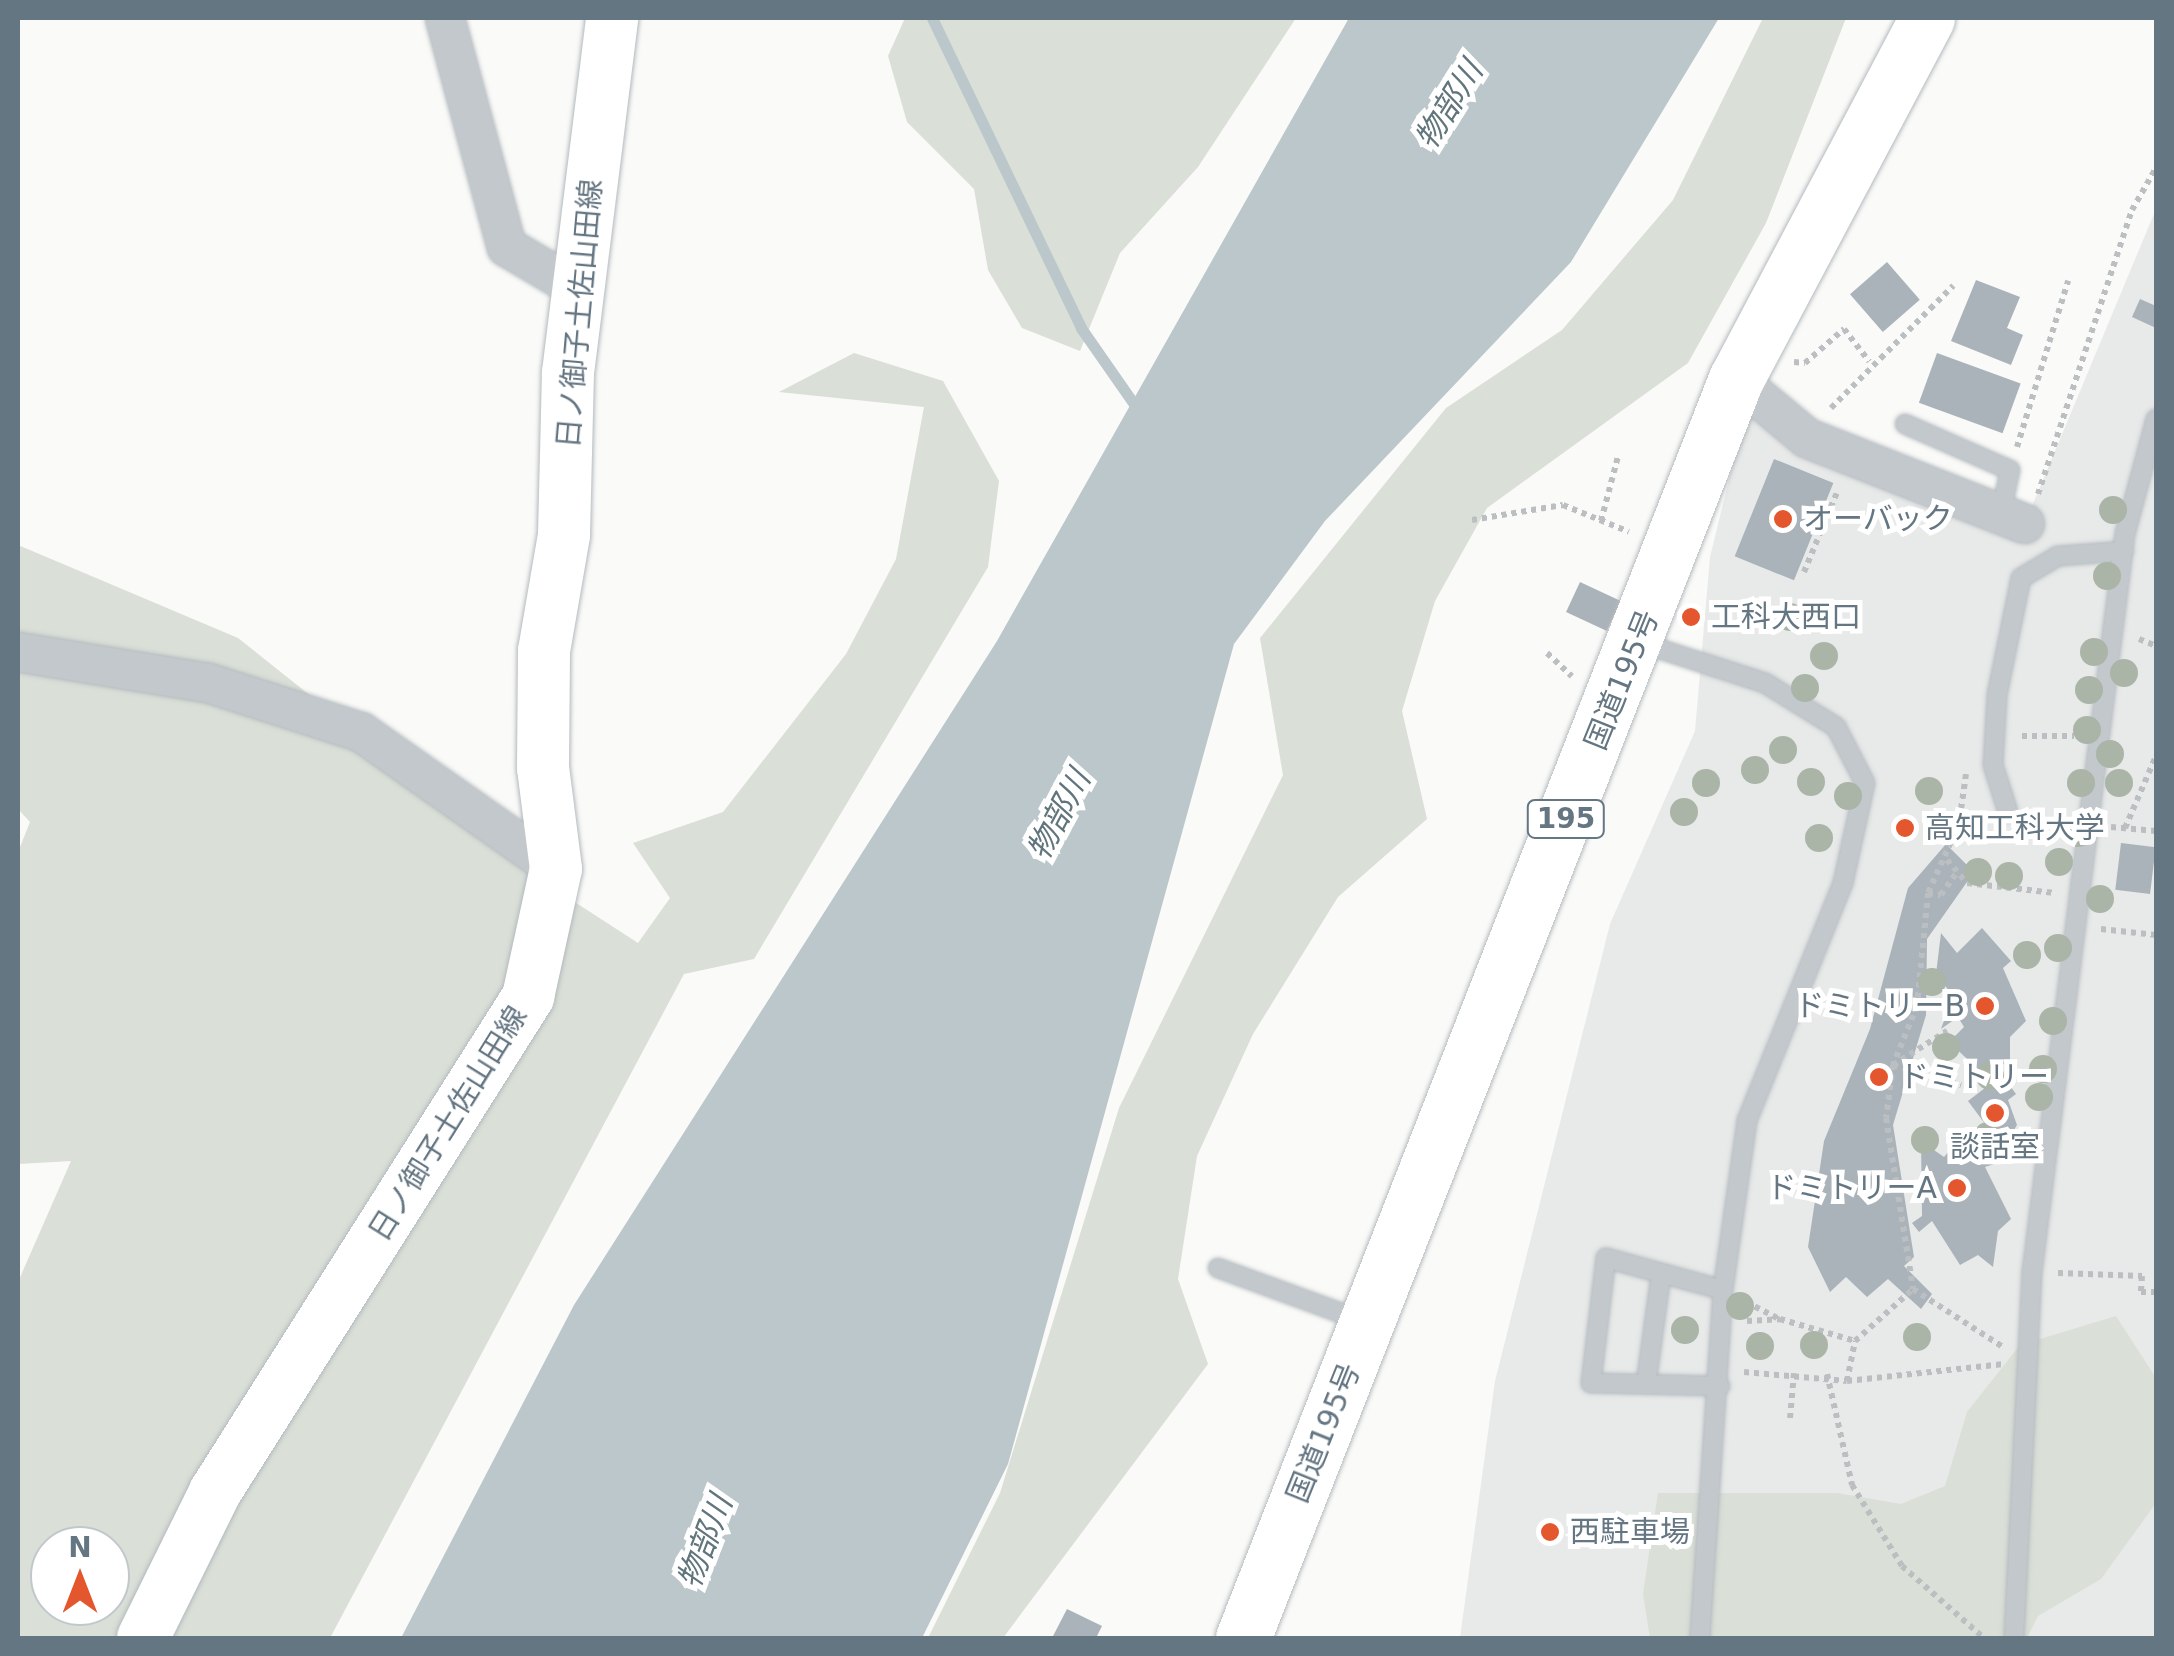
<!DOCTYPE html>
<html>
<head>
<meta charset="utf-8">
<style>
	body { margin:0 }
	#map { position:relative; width:2174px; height:1656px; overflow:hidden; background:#fafaf8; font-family:"DejaVu Sans","Noto Sans JP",sans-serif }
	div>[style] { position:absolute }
	.built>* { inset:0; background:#e8e9e9 }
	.green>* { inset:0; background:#dadfd7 }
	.water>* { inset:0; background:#bbc7cb }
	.stream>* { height:11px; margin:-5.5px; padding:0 5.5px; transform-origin:5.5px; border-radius:5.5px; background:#bbc7cb }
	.building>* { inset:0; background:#aab3b9; transform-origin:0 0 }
	.path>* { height:6px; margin-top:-3px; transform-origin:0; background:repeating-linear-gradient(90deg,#bbbfc2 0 5px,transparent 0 10px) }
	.roads { filter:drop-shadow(0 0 2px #b3babf) drop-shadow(0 0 2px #b3babf) }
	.service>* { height:18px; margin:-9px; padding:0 9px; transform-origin:9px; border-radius:9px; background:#c3c8cc }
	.minor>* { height:38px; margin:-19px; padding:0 19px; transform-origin:19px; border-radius:19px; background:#c3c8cc }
	.secondary>* { height:52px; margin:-26px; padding:0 26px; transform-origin:26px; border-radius:26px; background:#fff }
	.trunk>* { height:55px; margin:-27.5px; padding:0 27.5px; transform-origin:27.5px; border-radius:27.5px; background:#fff }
	.trees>* { width:28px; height:28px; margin:-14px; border-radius:50%; background:#aab4a7 }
	.dots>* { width:28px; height:28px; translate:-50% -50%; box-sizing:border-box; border:5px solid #fff; border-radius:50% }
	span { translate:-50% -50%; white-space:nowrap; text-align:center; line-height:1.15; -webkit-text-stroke:10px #fff; paint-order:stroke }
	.shield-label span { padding:2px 8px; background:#fff; border:2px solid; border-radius:8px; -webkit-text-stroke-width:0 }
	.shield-label { font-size:28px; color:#657683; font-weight:700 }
	.street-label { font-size:30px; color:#657683 }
	.poi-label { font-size:30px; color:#657683 }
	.left { translate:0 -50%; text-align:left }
	.right { translate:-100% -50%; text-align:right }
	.water-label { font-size:32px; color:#60757c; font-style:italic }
	.frame { position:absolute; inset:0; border:20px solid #657683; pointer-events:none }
	.north { position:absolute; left:30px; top:1526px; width:100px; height:100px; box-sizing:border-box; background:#fff; border:2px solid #c1c8cd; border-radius:50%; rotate:0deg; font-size:28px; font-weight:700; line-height:40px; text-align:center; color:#657683 }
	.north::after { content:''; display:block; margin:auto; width:35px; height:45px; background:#e4572e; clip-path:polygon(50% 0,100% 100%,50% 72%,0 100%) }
</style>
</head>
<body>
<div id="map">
	<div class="built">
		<div style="clip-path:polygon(2156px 209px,2156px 1638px,1460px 1638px,1495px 1381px,1610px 924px,1695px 731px,1710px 557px,1745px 414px,2030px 511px)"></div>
	</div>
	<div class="green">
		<div style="clip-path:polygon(905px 18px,1296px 18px,1198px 167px,1120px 253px,1080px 351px,1022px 328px,988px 270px,974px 189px,907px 122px,888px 56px)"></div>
		<div style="clip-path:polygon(1763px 18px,1846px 18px,1766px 223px,1688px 363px,1487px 508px,1435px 601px,1402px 711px,1427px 819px,1338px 897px,1253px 1034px,1197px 1156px,1178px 1279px,1208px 1364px,1003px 1638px,928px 1638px,1000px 1493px,1119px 1108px,1283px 775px,1260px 638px,1446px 408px,1562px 330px,1673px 200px)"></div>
		<div style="clip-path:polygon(evenodd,854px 353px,943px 381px,999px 481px,988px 567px,754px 959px,684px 974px,330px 1638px,18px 1638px,18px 1282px,71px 1161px,18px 1164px,18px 852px,30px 822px,18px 809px,18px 545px,238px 638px,547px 884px,638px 943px,670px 898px,633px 843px,723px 812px,846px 654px,896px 559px,924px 407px,779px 392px,854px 353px,50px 1546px,110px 1546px,110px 1606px,50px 1606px,50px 1546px)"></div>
		<div style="clip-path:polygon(2116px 1316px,2154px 1375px,2156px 1503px,2101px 1579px,2038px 1616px,2027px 1638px,1650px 1638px,1643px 1594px,1658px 1493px,1837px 1493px,1901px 1504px,1945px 1486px,1967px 1412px,2020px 1345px)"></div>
	</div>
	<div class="water">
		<div style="clip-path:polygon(1349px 18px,1719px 18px,1571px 262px,1325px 521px,1234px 644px,1008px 1464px,922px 1638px,401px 1638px,574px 1305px,997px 641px)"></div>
	</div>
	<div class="stream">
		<div style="left:932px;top:18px;width:344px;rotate:64.3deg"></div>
		<div style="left:1081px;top:328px;width:101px;rotate:55.1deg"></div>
	</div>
	<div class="building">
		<div style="left:1887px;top:262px;width:50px;height:49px;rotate:49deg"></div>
		<div style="clip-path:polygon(1976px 280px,2020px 297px,2007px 328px,2023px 335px,2011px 365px,1951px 341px)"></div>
		<div style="clip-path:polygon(2140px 299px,2156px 306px,2156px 328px,2132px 317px)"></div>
		<div style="left:1937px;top:353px;width:89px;height:53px;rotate:20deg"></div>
		<div style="left:1774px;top:459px;width:64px;height:105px;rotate:22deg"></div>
		<div style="left:1580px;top:582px;width:45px;height:33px;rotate:25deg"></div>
		<div style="left:2121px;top:843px;width:35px;height:47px;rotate:7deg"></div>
		<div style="clip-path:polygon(1946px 844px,1974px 872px,1927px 939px,1926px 1015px,1893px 1125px,1914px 1257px,1904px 1266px,1932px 1294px,1921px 1309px,1888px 1279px,1867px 1297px,1846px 1277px,1830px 1292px,1808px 1247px,1824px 1141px,1870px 1029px,1908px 888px)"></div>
		<div style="clip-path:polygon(1982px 928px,2011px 961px,2003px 968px,2026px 1021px,2010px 1037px,2010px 1068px,1997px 1060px,1980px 1071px,1949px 1042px,1964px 1027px,1958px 1017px,1941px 1029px,1953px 996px,1936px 974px,1941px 933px,1957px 953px)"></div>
		<div style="clip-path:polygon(2002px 1075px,2016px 1094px,2008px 1100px,2017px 1125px,2003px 1148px,1968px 1101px)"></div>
		<div style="clip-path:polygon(1967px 1130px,1994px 1164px,1985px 1167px,2011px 1219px,1998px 1231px,1993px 1267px,1978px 1255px,1960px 1265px,1932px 1221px,1919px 1232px,1912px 1223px,1922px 1216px,1921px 1141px,1944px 1157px)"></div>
		<div style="clip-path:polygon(1067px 1609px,1102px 1626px,1096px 1638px,1052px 1638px)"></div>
	</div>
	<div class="path">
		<div style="left:1794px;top:362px;width:11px;rotate:5deg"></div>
		<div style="left:1805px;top:363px;width:52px;rotate:-41.1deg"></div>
		<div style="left:1844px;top:329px;width:41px;rotate:52deg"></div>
		<div style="left:1831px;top:408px;width:173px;rotate:-45deg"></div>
		<div style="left:2017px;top:447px;width:174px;rotate:-72.9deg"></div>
		<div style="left:2038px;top:494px;width:299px;rotate:-71.7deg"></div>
		<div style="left:2132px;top:210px;width:48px;rotate:-60.3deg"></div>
		<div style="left:1472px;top:520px;width:92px;rotate:-9.4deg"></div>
		<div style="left:1563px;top:505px;width:71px;rotate:22.2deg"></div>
		<div style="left:1601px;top:521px;width:67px;rotate:-75.3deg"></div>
		<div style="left:1804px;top:572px;width:89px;rotate:-67.5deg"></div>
		<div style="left:2139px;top:639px;width:18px;rotate:22deg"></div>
		<div style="left:1547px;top:653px;width:34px;rotate:43deg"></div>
		<div style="left:2022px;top:736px;width:52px"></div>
		<div style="left:1966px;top:774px;width:50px;rotate:98deg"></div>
		<div style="left:1959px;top:824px;width:76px;rotate:114.2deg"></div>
		<div style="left:1928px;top:893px;width:114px;rotate:95.6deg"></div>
		<div style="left:1917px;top:1006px;width:64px;rotate:112.1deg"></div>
		<div style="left:1893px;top:1065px;width:53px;rotate:97.5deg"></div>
		<div style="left:1886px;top:1118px;width:173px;rotate:81deg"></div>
		<div style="left:1913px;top:1289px;width:107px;rotate:32.8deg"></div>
		<div style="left:2111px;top:827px;width:45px;rotate:5.1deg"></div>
		<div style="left:2125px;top:828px;width:78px;rotate:-66.7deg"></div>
		<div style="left:1947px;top:860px;width:30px;rotate:49deg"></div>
		<div style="left:1967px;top:883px;width:89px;rotate:6.5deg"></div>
		<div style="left:1928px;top:893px;width:13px;rotate:9deg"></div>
		<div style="left:1941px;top:895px;width:28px;rotate:-55deg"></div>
		<div style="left:2101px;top:929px;width:55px;rotate:6.2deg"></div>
		<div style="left:1893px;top:1065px;width:71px;rotate:16.4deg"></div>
		<div style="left:1893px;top:1065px;width:64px;rotate:-32.2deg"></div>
		<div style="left:2058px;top:1273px;width:84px;rotate:2deg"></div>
		<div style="left:2142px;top:1276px;width:16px;rotate:94deg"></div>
		<div style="left:2141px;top:1292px;width:15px"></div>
		<div style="left:1746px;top:1302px;width:38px;rotate:27deg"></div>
		<div style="left:1747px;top:1321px;width:33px;rotate:-3deg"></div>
		<div style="left:1780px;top:1319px;width:78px;rotate:16.3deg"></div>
		<div style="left:1744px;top:1372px;width:103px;rotate:5deg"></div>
		<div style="left:1847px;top:1381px;width:158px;rotate:-6.2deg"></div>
		<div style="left:1827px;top:1374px;width:114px;rotate:77.3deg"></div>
		<div style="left:1852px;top:1485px;width:95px;rotate:58.3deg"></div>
		<div style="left:1902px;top:1566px;width:109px;rotate:41.3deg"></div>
		<div style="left:1847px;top:1381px;width:41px;rotate:-78.7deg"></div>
		<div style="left:1855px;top:1341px;width:78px;rotate:-41.9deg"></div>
		<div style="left:1790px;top:1418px;width:45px;rotate:-84.9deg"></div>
	</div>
	<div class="roads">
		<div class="service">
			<div style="left:1905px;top:424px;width:115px;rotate:23.7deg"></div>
			<div style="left:2010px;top:470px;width:44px;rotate:101.8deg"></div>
			<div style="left:1638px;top:642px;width:133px;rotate:17.9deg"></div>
			<div style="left:1765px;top:683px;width:84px;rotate:31.8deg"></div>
			<div style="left:1836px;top:727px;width:63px;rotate:62.6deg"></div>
			<div style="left:1865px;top:783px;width:102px;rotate:102.4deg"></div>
			<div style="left:1843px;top:883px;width:257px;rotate:112deg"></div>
			<div style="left:1747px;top:1121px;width:171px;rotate:98.1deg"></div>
			<div style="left:1723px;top:1290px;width:349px;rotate:93.8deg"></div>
			<div style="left:2008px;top:812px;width:49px;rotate:-107.7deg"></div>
			<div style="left:1993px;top:765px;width:70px;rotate:-86.7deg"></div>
			<div style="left:1997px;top:695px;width:119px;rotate:-78.4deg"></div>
			<div style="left:2021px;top:578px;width:43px;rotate:-30.7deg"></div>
			<div style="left:2058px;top:556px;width:66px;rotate:-4.3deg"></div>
			<div style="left:1218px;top:1268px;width:154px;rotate:20.1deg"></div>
			<div style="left:1646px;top:1384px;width:111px;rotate:-82.2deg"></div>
			<div style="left:1720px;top:1386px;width:129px;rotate:-178.7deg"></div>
			<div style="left:1591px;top:1383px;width:126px;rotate:-83.2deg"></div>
			<div style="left:1606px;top:1258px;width:121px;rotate:15.3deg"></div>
			<div style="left:2014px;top:1638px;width:366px;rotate:-87.2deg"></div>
			<div style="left:2032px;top:1272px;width:744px;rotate:-82.82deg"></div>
			<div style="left:2125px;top:534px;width:119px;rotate:-74.9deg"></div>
		</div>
		<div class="minor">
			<div style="left:445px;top:18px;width:237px;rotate:74.9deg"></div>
			<div style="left:507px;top:247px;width:85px;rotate:30.5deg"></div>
			<div style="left:1736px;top:379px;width:92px;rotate:39.7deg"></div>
			<div style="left:1807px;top:438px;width:234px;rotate:21.5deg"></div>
			<div style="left:18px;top:652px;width:193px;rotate:9.3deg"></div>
			<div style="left:208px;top:683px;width:161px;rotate:17.8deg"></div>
			<div style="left:361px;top:732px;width:238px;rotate:35.1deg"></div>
		</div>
		<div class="secondary">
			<div style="left:143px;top:1638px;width:163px;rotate:-63.7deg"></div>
			<div style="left:215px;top:1492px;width:586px;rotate:-57.69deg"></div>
			<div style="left:528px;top:997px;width:131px;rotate:-77.7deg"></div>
			<div style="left:556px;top:869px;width:102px;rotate:-97.3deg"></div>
			<div style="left:543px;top:768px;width:117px;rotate:-89.5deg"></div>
			<div style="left:544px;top:651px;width:118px;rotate:-80.2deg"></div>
			<div style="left:564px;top:535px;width:162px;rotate:-88.6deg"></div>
			<div style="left:568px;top:373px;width:358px;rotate:-82.9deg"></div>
		</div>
		<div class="trunk">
			<div style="left:1243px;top:1638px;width:1352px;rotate:-68.62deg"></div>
			<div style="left:1736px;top:379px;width:408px;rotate:-62.1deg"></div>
		</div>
	</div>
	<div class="trees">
		<div style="left:2113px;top:510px"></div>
		<div style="left:2107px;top:576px"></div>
		<div style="left:1790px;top:617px"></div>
		<div style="left:2094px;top:652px"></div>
		<div style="left:1824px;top:656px"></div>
		<div style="left:2124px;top:673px"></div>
		<div style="left:1805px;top:688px"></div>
		<div style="left:2089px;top:690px"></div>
		<div style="left:2087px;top:730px"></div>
		<div style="left:1783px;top:750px"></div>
		<div style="left:2110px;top:754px"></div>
		<div style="left:1755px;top:770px"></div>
		<div style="left:1811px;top:782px"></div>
		<div style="left:1706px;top:783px"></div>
		<div style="left:2081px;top:783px"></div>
		<div style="left:2119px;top:783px"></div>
		<div style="left:1929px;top:791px"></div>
		<div style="left:1848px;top:796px"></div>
		<div style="left:1684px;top:812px"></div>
		<div style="left:1946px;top:826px"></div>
		<div style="left:2078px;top:833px"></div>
		<div style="left:1819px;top:838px"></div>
		<div style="left:2059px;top:862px"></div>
		<div style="left:1978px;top:872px"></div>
		<div style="left:2009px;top:876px"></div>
		<div style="left:2100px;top:899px"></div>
		<div style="left:2058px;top:948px"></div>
		<div style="left:2027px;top:955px"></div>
		<div style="left:1932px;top:982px"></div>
		<div style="left:2053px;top:1021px"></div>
		<div style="left:1946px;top:1047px"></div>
		<div style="left:2043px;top:1069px"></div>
		<div style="left:1990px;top:1076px"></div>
		<div style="left:2039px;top:1097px"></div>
		<div style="left:1988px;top:1136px"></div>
		<div style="left:1925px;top:1140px"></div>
		<div style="left:1740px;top:1306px"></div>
		<div style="left:1685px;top:1330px"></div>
		<div style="left:1917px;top:1337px"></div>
		<div style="left:1814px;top:1345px"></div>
		<div style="left:1760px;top:1346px"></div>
	</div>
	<div class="dots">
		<div style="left:1783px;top:519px;background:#e4572e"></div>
		<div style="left:1691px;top:617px;background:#e4572e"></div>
		<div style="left:1905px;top:828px;background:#e4572e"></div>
		<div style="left:1985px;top:1006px;background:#e4572e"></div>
		<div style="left:1879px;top:1077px;background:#e4572e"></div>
		<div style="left:1995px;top:1113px;background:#e4572e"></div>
		<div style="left:1957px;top:1188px;background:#e4572e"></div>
		<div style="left:1550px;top:1532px;background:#e4572e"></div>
	</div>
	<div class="shield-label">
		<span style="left:1566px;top:819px">195</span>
	</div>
	<div class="street-label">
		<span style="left:580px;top:314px;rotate:-85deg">日ノ御子土佐山田線</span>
		<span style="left:1622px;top:680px;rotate:-68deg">国道195号</span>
		<span style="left:448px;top:1124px;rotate:-58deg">日ノ御子土佐山田線</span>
		<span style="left:1324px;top:1433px;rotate:-68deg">国道195号</span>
	</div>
	<div class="poi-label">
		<span class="left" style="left:1803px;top:519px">オーバック</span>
		<span class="left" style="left:1711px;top:617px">工科大西口</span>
		<span class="left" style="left:1925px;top:828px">高知工科大学</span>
		<span class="right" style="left:1965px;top:1006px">ドミトリーB</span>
		<span class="left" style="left:1899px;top:1077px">ドミトリー</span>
		<span style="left:1995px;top:1147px">談話室</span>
		<span class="right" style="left:1937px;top:1188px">ドミトリーA</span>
		<span class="left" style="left:1570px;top:1532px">西駐車場</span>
	</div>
	<div class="water-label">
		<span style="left:1449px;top:105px;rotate:-58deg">物部川</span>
		<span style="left:1059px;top:815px;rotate:-62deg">物部川</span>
		<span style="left:705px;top:1542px;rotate:-69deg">物部川</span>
	</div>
	<div class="frame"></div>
	<div class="north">N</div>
</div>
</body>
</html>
